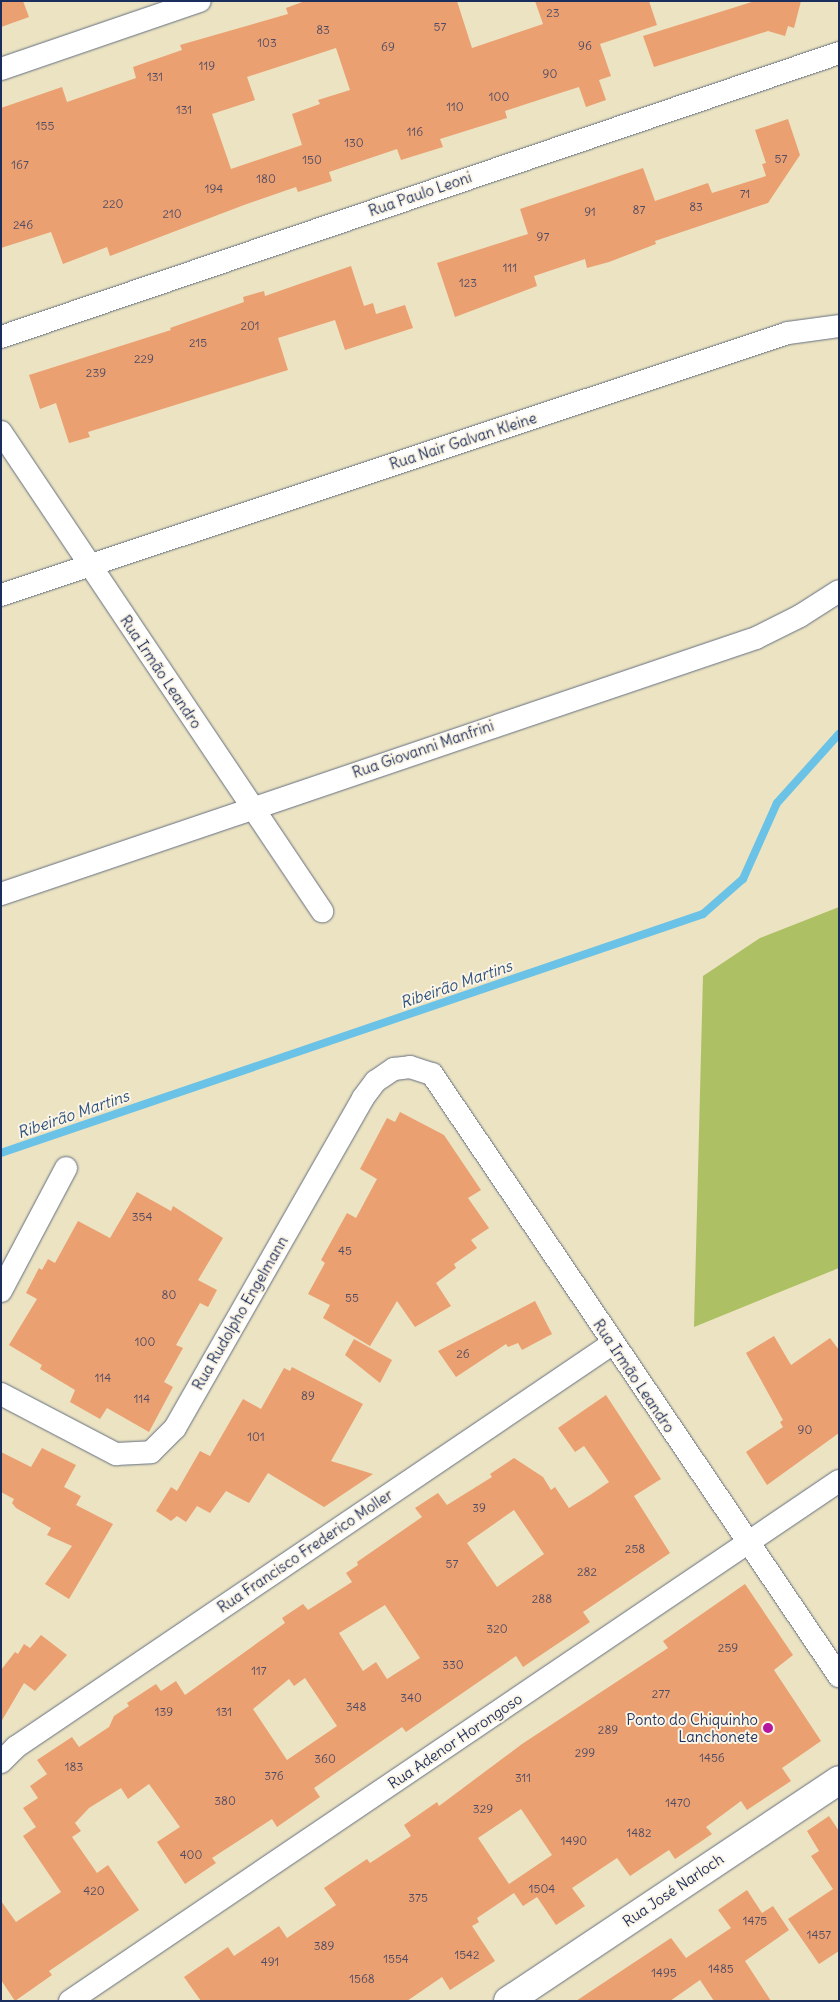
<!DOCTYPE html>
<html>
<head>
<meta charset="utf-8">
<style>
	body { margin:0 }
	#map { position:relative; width:840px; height:2002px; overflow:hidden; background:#ebe3c1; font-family:Delius,sans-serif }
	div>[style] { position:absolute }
	.green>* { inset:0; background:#aec064 }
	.stream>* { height:8px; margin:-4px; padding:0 4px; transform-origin:4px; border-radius:4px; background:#6ac2e7 }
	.building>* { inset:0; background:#eba072 }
	.roads { filter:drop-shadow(0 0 1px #646e81) drop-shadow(0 0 1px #646e81) }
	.street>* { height:22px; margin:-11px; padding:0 11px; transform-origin:11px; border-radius:11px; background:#fff }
	.secondary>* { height:28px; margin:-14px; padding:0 14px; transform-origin:14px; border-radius:14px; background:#fff }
	.dots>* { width:14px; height:14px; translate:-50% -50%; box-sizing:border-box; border:2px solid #fcf5e5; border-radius:50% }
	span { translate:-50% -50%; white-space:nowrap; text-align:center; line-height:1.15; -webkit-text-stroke:4px #fcf5e5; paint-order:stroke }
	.number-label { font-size:12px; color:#4f4b63 }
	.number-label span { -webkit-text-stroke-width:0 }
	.street-label { font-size:15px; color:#1b2f5e }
	.poi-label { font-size:15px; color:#1b2f5e }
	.right { translate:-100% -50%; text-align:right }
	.water-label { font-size:16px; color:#2f5480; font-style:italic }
	.frame { position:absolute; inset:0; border:2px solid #1b2f5e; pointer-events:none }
</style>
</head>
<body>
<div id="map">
	<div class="green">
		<div style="clip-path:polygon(839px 907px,839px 1268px,694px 1327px,703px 976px,760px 938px)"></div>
	</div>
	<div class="stream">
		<div style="left:1px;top:1153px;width:742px;rotate:-18.8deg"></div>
		<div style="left:703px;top:914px;width:53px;rotate:-41.2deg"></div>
		<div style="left:743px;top:879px;width:83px;rotate:-65.9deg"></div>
		<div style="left:777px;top:803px;width:93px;rotate:-48.1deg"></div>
	</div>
	<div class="building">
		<div style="clip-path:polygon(1px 1px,23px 1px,29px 17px,1px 27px)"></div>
		<div style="clip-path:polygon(evenodd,305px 1px,457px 1px,472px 48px,543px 24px,535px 1px,649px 1px,657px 25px,600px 44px,611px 76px,599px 80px,606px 100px,586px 107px,579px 87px,557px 94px,505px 111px,507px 118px,440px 139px,443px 147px,401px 160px,397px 149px,329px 172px,332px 181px,298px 192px,296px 187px,244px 205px,110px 256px,107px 247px,63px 264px,51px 232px,1px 248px,1px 108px,62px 87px,67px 102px,136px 78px,133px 67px,182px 50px,180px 45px,288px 14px,286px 8px,305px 1px,336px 48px,350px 90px,318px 100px,320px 104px,292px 114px,302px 145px,231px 169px,212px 114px,255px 100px,247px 77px,336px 48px)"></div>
		<div style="clip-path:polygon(755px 1px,801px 1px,794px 28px,788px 26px,785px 36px,768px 31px,654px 67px,643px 36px)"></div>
		<div style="clip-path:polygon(788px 119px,800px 155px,768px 203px,655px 241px,656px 244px,609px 262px,587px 268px,585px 259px,534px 276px,537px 286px,455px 317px,437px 263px,528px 234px,520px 209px,643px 168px,655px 201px,708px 183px,712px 193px,766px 176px,762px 164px,766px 163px,755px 130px)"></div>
		<div style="clip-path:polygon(351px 266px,364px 306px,373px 303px,376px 314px,405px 305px,413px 328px,345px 350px,335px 320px,278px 338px,288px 370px,88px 432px,90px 437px,69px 443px,56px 403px,40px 409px,29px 375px,171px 330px,170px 328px,244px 302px,243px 297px,264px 291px,265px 296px)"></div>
		<div style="clip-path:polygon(400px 1112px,444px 1135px,481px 1190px,468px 1198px,489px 1228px,471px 1240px,477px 1248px,454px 1264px,456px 1268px,436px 1283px,451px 1306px,415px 1327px,397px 1301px,370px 1346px,323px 1318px,330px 1305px,308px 1294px,325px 1263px,321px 1260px,347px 1213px,356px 1218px,377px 1179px,360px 1169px,387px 1118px,395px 1122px)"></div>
		<div style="clip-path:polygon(137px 1192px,171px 1211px,173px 1206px,223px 1238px,198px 1280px,217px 1290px,208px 1307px,200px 1303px,176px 1345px,183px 1348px,164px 1382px,173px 1387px,149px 1432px,107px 1408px,100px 1419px,70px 1402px,75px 1390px,40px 1369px,42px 1365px,9px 1345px,37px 1299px,26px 1293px,39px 1268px,42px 1270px,48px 1259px,55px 1263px,78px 1221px,110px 1238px)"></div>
		<div style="clip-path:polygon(535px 1301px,552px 1334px,522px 1350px,518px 1343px,508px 1347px,506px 1344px,456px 1377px,438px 1351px)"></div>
		<div style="clip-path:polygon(774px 1336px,791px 1365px,830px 1338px,839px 1350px,839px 1433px,767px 1485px,746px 1452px,783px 1427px,780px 1422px,783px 1420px,746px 1353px)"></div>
		<div style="clip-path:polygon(354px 1339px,392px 1360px,380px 1383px,345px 1355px)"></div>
		<div style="clip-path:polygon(292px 1367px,363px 1404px,331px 1461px,373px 1474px,324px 1507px,268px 1473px,249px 1503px,226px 1491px,210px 1513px,197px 1506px,186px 1522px,177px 1516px,171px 1521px,156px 1511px,171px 1487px,177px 1491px,200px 1451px,210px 1456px,243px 1399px,261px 1409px,284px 1368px,290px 1371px)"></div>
		<div style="clip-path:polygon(evenodd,606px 1395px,661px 1479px,634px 1496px,670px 1553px,583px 1612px,590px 1622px,523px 1667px,516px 1656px,406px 1732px,402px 1727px,314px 1788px,320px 1797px,277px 1827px,272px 1819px,212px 1858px,216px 1863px,185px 1884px,157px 1842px,180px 1827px,149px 1784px,128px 1799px,121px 1788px,89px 1808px,75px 1823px,81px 1831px,72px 1837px,97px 1873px,108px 1865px,139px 1910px,49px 1971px,52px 1975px,15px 2001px,1px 1980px,1px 1901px,16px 1922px,61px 1892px,23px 1836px,36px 1827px,23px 1808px,38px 1798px,30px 1786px,47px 1774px,37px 1760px,72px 1737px,79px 1747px,109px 1727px,114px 1716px,129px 1706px,127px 1703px,156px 1684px,161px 1691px,176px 1681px,185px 1695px,285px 1623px,282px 1618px,303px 1604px,308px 1610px,352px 1582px,346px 1573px,358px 1565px,357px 1562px,422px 1517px,415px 1508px,438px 1493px,447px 1505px,492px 1477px,490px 1474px,514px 1458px,543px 1477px,551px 1490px,555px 1487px,569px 1508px,590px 1495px,609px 1482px,584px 1446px,575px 1452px,558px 1428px,606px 1395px,514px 1510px,544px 1554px,497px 1587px,467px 1543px,514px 1510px,606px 1395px,385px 1605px,420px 1658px,387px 1679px,376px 1662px,363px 1671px,339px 1633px,385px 1605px,606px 1395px,305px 1678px,337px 1726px,287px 1760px,253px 1709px,289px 1679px,294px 1686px,305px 1678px)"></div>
		<div style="clip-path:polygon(42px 1448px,76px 1465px,64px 1487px,81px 1496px,76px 1505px,113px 1524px,69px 1599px,45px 1584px,72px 1546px,47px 1535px,51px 1528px,16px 1508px,12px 1503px,14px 1499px,1px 1492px,1px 1452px,31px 1467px)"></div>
		<div style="clip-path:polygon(evenodd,745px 1584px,793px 1655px,774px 1670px,821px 1741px,782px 1768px,791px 1781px,747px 1810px,741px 1801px,706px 1827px,712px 1834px,675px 1859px,669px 1850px,630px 1876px,617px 1858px,572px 1888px,585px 1906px,556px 1925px,537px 1897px,523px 1906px,514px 1893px,477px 1918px,479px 1922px,472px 1926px,495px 1961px,450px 1990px,442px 1977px,407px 2001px,201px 2001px,184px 1977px,228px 1947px,234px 1956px,279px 1926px,287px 1938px,336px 1905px,324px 1888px,367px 1859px,370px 1863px,411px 1836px,404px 1825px,437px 1802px,439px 1806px,522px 1744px,668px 1648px,663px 1641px,745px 1584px,521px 1809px,552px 1855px,509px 1884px,478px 1838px,521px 1809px)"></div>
		<div style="clip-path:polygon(41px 1635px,67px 1655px,35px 1691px,24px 1683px,1px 1722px,1px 1670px,15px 1652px,18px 1654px,24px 1644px,30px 1648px)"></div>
		<div style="clip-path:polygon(829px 1816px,839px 1831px,839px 1951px,819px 1964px,788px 1919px,833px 1889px,811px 1856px,819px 1851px,807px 1831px)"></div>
		<div style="clip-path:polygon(747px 1890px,762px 1913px,773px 1906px,789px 1930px,745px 1961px,771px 2001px,714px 2001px,700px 1980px,670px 2001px,576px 2001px,671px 1938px,686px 1958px,731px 1928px,718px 1910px)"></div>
	</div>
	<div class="roads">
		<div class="street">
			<div style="left:1px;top:69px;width:210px;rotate:-18.9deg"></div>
			<div style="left:1px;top:337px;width:885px;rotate:-18.72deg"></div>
			<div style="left:1px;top:432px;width:577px;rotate:56.17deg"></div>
			<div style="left:1px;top:595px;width:829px;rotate:-18.41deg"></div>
			<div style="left:788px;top:333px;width:51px;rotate:-7.8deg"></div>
			<div style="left:1px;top:894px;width:797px;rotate:-18.73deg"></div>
			<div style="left:756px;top:638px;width:49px;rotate:-26.6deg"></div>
			<div style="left:800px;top:616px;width:46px;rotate:-32.7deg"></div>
			<div style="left:1px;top:1291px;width:139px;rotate:-62.1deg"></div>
			<div style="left:1px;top:1394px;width:130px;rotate:27.6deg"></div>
			<div style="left:116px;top:1454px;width:35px;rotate:-3deg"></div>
			<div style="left:151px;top:1452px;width:34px;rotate:-45deg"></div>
			<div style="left:175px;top:1428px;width:380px;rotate:-60.3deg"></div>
			<div style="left:363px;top:1098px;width:21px;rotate:-53deg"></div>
			<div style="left:376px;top:1081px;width:22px;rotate:-34deg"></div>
			<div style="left:394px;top:1069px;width:16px;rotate:-7deg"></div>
			<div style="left:410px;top:1067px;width:23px;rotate:18deg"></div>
			<div style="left:432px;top:1074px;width:727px;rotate:55.94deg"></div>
			<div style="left:1px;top:1762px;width:21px;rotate:-45deg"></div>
			<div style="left:16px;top:1747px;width:719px;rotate:-34.07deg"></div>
			<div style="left:70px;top:2001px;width:928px;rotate:-34.07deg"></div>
		</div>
		<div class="secondary">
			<div style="left:508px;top:2001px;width:398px;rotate:-33.7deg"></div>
		</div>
	</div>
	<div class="dots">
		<div style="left:768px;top:1728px;background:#b5179e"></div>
	</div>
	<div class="number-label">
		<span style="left:553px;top:13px">23</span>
		<span style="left:440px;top:27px">57</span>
		<span style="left:323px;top:30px">83</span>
		<span style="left:267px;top:43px">103</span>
		<span style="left:585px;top:46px">96</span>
		<span style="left:388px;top:47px">69</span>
		<span style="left:207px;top:66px">119</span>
		<span style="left:550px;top:74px">90</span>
		<span style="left:155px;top:77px">131</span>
		<span style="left:499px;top:97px">100</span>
		<span style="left:455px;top:107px">110</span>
		<span style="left:184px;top:110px">131</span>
		<span style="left:45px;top:126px">155</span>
		<span style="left:415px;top:132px">116</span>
		<span style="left:354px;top:143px">130</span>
		<span style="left:781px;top:159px">57</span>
		<span style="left:312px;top:160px">150</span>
		<span style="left:20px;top:165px">167</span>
		<span style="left:266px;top:179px">180</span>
		<span style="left:214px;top:189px">194</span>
		<span style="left:745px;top:194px">71</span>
		<span style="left:113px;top:204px">220</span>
		<span style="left:696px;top:207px">83</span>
		<span style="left:639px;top:210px">87</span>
		<span style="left:590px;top:212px">91</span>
		<span style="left:172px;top:214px">210</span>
		<span style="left:23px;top:225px">246</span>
		<span style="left:543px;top:237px">97</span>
		<span style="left:510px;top:268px">111</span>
		<span style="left:468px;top:283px">123</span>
		<span style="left:250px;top:326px">201</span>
		<span style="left:198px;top:343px">215</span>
		<span style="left:144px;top:359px">229</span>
		<span style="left:96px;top:373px">239</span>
		<span style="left:142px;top:1217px">354</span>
		<span style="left:345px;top:1251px">45</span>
		<span style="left:169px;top:1295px">80</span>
		<span style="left:352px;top:1298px">55</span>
		<span style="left:145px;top:1342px">100</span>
		<span style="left:463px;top:1354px">26</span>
		<span style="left:103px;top:1378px">114</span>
		<span style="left:308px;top:1396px">89</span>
		<span style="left:142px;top:1399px">114</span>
		<span style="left:805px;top:1430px">90</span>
		<span style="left:256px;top:1437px">101</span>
		<span style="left:479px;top:1508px">39</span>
		<span style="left:635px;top:1549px">258</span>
		<span style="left:452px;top:1564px">57</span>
		<span style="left:587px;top:1572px">282</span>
		<span style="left:542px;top:1599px">288</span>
		<span style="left:497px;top:1629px">320</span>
		<span style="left:728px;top:1648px">259</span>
		<span style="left:453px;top:1665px">330</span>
		<span style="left:259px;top:1671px">117</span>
		<span style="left:661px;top:1694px">277</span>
		<span style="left:411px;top:1698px">340</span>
		<span style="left:356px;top:1707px">348</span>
		<span style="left:164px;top:1712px">139</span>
		<span style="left:224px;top:1712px">131</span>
		<span style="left:608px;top:1730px">289</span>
		<span style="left:585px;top:1753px">299</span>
		<span style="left:712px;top:1758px">1456</span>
		<span style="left:325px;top:1759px">360</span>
		<span style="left:74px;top:1767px">183</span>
		<span style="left:274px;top:1776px">376</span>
		<span style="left:523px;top:1778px">311</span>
		<span style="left:225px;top:1801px">380</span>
		<span style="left:678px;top:1803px">1470</span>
		<span style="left:483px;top:1809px">329</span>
		<span style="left:639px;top:1833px">1482</span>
		<span style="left:574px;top:1841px">1490</span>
		<span style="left:191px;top:1855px">400</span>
		<span style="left:542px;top:1889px">1504</span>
		<span style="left:94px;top:1891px">420</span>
		<span style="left:418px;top:1898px">375</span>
		<span style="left:755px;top:1921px">1475</span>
		<span style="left:819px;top:1935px">1457</span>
		<span style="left:324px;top:1946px">389</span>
		<span style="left:467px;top:1955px">1542</span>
		<span style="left:396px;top:1959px">1554</span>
		<span style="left:270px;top:1962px">491</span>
		<span style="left:721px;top:1969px">1485</span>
		<span style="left:664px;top:1973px">1495</span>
		<span style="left:362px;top:1979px">1568</span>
	</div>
	<div class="street-label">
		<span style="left:420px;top:194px;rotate:-19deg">Rua Paulo Leoni</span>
		<span style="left:463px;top:441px;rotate:-18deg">Rua Nair Galvan Kleine</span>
		<span style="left:161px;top:672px;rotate:56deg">Rua Irmão Leandro</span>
		<span style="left:423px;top:749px;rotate:-19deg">Rua Giovanni Manfrini</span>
		<span style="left:240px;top:1313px;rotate:-60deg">Rua Rudolpho Engelmann</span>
		<span style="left:634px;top:1376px;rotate:56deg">Rua Irmão Leandro</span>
		<span style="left:305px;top:1551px;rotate:-34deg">Rua Francisco Frederico Moller</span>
		<span style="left:455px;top:1741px;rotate:-34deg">Rua Adenor Horongoso</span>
		<span style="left:673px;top:1890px;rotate:-34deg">Rua José Narloch</span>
	</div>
	<div class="poi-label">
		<span class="right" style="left:758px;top:1728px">Ponto do Chiquinho<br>Lanchonete</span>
	</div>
	<div class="water-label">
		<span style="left:456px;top:984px;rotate:-19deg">Ribeirão Martins</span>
		<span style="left:73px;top:1114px;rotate:-19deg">Ribeirão Martins</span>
	</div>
	<div class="frame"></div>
</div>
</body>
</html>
